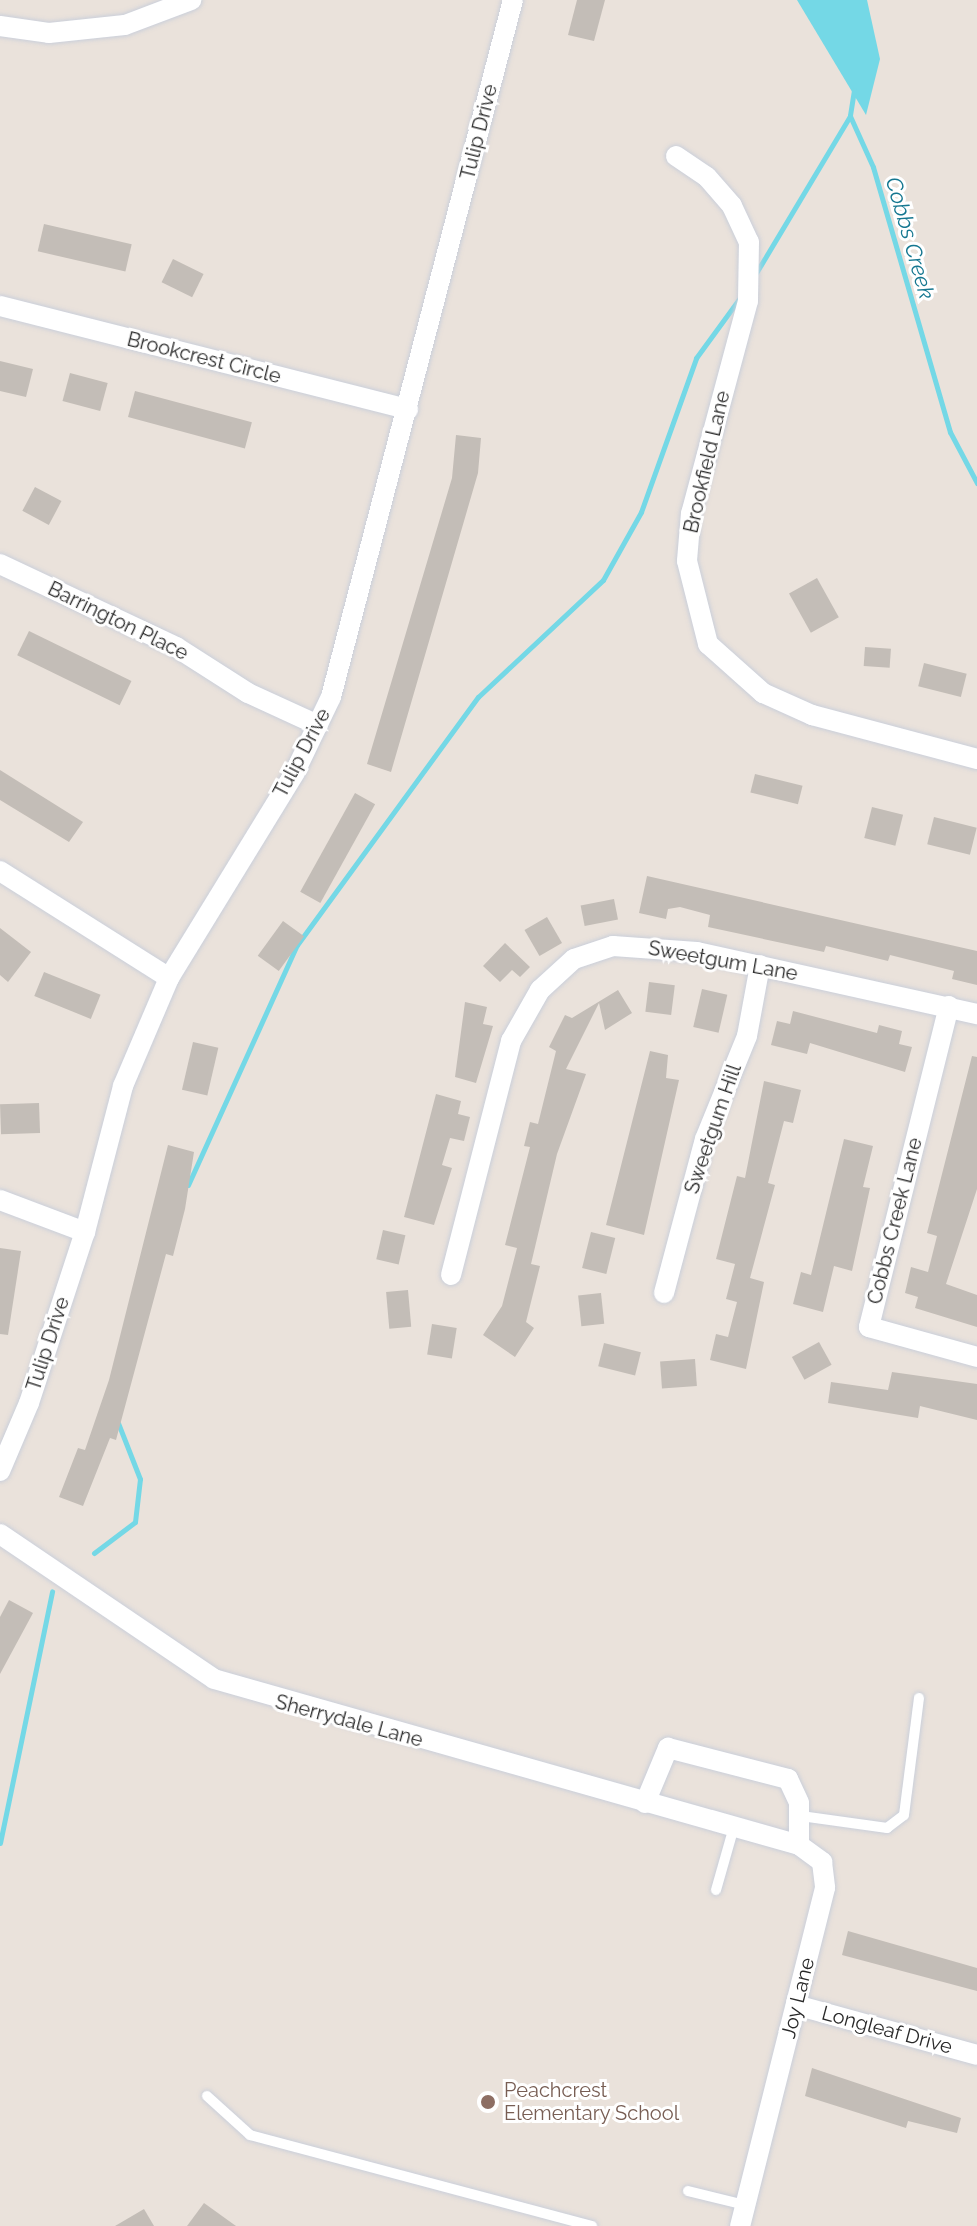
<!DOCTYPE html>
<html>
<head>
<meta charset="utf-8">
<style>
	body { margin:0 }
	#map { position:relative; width:977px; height:2226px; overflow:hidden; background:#eae2db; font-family:Raleway,sans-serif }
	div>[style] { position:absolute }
	.water>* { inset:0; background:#74d8e6 }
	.stream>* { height:5px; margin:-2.5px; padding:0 2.5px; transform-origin:2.5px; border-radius:2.5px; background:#74d8e6 }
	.building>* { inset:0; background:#c3bdb7; transform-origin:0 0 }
	.roads { filter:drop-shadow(0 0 2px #cacfda) drop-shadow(0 0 2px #cacfda) }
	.lane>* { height:10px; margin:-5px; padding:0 5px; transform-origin:5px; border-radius:5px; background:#fff }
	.street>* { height:20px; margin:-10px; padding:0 10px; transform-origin:10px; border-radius:10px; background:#fff }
	.dots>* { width:22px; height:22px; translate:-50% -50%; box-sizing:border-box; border:4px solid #fff; border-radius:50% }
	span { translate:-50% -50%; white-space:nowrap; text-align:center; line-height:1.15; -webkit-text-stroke:6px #fff; paint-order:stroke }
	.street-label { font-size:20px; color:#292929 }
	.education-label { font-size:20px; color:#785e54 }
	.left { translate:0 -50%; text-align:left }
	.water-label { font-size:22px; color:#157790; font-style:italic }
</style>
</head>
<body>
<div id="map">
	<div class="water">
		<div style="clip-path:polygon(797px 0,867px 0,880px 59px,866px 115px)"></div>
	</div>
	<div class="stream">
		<div style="left:854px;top:90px;width:26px;rotate:99deg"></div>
		<div style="left:850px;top:116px;width:56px;rotate:65.7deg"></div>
		<div style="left:873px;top:167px;width:276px;rotate:73.8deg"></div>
		<div style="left:950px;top:432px;width:58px;rotate:62.1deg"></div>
		<div style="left:756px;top:273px;width:183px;rotate:-59.1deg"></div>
		<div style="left:188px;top:1185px;width:264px;rotate:-65.6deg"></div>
		<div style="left:297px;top:945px;width:307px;rotate:-53.9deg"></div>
		<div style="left:478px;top:697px;width:171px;rotate:-43.1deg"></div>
		<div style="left:603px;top:580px;width:78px;rotate:-60.8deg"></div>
		<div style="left:641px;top:512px;width:164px;rotate:-70.3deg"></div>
		<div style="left:696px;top:358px;width:78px;rotate:-53.9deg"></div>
		<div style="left:94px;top:1553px;width:51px;rotate:-37.1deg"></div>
		<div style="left:135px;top:1522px;width:43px;rotate:-83.4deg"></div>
		<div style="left:140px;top:1479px;width:60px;rotate:-111.4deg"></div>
		<div style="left:0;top:1843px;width:257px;rotate:-78.3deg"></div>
	</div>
	<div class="building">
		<div style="clip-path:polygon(577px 0,605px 0,594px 41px,568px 35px)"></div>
		<div style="left:44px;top:224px;width:90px;height:28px;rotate:13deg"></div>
		<div style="left:173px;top:259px;width:34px;height:26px;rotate:26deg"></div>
		<div style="clip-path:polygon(0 361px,33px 369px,26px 397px,0 391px)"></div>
		<div style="left:70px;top:373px;width:39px;height:29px;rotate:15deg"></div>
		<div style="left:135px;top:391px;width:121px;height:27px;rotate:15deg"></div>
		<div style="clip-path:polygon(456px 435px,481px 438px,478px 473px,391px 772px,367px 764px,452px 478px)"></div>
		<div style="left:35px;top:487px;width:30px;height:27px;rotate:28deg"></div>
		<div style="left:817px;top:578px;width:45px;height:32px;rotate:61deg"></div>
		<div style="left:29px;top:631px;width:114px;height:27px;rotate:26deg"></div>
		<div style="left:865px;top:647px;width:26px;height:19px;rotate:4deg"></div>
		<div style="left:924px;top:663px;width:44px;height:24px;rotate:14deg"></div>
		<div style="clip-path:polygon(0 770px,83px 822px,69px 842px,0 800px)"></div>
		<div style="left:755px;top:774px;width:49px;height:19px;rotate:14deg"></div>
		<div style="left:355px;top:793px;width:23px;height:113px;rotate:29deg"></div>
		<div style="left:872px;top:807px;width:32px;height:32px;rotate:14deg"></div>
		<div style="left:934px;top:817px;width:44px;height:28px;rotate:14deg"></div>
		<div style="clip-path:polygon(647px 876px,977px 951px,977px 985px,952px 979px,954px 971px,890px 955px,888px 961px,826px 946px,824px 952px,708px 927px,710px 915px,680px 907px,668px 909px,666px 919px,639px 913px)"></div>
		<div style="left:614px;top:899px;width:21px;height:34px;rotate:79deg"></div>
		<div style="left:547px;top:917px;width:30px;height:26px;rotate:60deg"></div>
		<div style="left:283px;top:921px;width:26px;height:43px;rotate:36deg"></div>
		<div style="clip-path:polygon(0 928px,31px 952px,8px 982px,0 975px)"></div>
		<div style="clip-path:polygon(505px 943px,530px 967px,520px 977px,512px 970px,500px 982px,483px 966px)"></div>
		<div style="left:44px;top:972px;width:61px;height:26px;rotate:22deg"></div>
		<div style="left:649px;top:982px;width:26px;height:30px;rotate:7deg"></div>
		<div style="left:702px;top:989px;width:26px;height:39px;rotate:13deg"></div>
		<div style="clip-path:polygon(618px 990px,632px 1013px,605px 1030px,599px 1003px,566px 1069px,586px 1074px,557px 1154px,531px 1264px,540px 1266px,526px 1322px,534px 1328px,515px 1357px,483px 1335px,502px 1306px,517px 1248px,505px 1245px,530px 1147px,524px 1146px,530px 1122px,538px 1124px,556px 1051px,549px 1047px,565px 1015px,572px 1018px)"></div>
		<div style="clip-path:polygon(465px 1002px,487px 1007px,483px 1024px,493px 1026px,476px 1083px,455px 1077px)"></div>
		<div style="clip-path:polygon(793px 1011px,877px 1033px,879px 1025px,902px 1031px,899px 1044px,912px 1047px,905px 1072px,810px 1043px,807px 1054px,771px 1045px,777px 1021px,790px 1024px)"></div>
		<div style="left:193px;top:1042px;width:26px;height:49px;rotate:13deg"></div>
		<div style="clip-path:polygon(650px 1051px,668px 1055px,666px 1078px,679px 1080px,644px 1235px,606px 1225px)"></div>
		<div style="clip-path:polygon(972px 1056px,977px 1057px,977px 1189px,946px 1284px,977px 1295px,977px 1327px,915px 1308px,918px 1297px,905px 1293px,911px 1267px,928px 1272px,937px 1236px,927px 1233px)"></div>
		<div style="clip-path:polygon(764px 1081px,801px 1090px,793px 1123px,784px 1121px,768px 1183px,775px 1185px,750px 1278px,764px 1282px,746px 1369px,710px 1360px,716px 1334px,728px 1337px,737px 1302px,726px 1299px,735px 1264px,716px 1259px,737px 1176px,745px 1178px)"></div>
		<div style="clip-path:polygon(436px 1094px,461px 1101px,458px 1114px,470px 1117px,464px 1141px,450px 1138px,442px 1165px,452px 1168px,434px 1225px,404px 1217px)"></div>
		<div style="left:39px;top:1103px;width:30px;height:39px;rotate:88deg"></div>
		<div style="clip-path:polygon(844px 1139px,873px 1146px,863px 1187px,870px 1188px,852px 1271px,834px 1266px,823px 1312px,793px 1304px,801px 1272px,811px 1275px)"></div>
		<div style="clip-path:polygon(168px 1145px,194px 1152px,185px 1209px,173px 1256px,166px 1254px,116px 1440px,110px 1438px,83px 1506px,59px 1497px,78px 1448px,85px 1450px,109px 1380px)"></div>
		<div style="left:383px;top:1230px;width:23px;height:30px;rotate:13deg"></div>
		<div style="left:591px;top:1232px;width:25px;height:37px;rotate:14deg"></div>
		<div style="clip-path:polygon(0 1248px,21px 1251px,8px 1335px,0 1334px)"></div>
		<div style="left:408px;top:1290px;width:37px;height:22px;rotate:85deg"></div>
		<div style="left:601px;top:1293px;width:31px;height:23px;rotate:84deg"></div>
		<div style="left:432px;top:1324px;width:25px;height:31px;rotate:9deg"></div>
		<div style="left:819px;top:1342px;width:26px;height:31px;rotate:61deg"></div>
		<div style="left:604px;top:1343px;width:38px;height:24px;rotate:14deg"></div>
		<div style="left:695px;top:1359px;width:27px;height:35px;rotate:86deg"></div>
		<div style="clip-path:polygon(892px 1372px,977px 1384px,977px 1420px,920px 1406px,918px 1418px,828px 1403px,831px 1382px,888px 1390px)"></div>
		<div style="clip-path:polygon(9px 1600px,33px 1613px,0 1674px,0 1617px)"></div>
		<div style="clip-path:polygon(848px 1931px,977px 1968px,977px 1991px,842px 1955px)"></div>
		<div style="clip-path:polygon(812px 2068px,961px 2118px,957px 2133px,908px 2121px,906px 2128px,805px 2096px)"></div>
		<div style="clip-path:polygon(204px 2203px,236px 2226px,187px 2226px)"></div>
		<div style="clip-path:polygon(144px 2209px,154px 2226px,115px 2226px)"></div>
	</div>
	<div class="roads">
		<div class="lane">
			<div style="left:801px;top:1816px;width:87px;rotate:7.9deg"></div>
			<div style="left:887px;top:1828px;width:21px;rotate:-37deg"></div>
			<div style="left:904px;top:1815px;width:118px;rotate:-82.7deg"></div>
			<div style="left:716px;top:1890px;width:66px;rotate:-74.1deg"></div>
			<div style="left:207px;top:2096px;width:58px;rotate:42.2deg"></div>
			<div style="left:250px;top:2135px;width:354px;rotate:14.9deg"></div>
			<div style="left:688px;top:2191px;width:59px;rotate:13.8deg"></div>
		</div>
		<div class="street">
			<div style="left:0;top:26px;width:49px;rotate:8.1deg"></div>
			<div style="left:49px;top:33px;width:76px;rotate:-6deg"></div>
			<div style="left:125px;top:25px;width:71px;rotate:-20.7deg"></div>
			<div style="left:676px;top:156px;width:37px;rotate:34deg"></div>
			<div style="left:707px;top:177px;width:38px;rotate:49deg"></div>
			<div style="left:732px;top:206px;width:40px;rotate:65deg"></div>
			<div style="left:749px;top:242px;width:59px;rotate:91deg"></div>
			<div style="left:748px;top:301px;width:220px;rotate:105deg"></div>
			<div style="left:691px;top:513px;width:48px;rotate:94.8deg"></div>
			<div style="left:687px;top:561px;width:86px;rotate:75.8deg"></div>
			<div style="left:708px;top:644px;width:74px;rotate:41.7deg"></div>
			<div style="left:763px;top:693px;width:54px;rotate:24.2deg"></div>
			<div style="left:812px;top:715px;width:171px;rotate:14.9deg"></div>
			<div style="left:0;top:306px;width:421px;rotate:14.2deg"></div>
			<div style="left:0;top:564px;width:195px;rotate:25.2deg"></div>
			<div style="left:176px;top:647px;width:85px;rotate:32.6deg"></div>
			<div style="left:248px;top:693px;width:77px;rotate:24.6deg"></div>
			<div style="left:0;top:871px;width:200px;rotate:32.3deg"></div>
			<div style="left:949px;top:1006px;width:331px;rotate:104deg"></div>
			<div style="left:869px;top:1327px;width:112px;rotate:15.5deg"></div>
			<div style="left:0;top:1200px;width:91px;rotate:20.6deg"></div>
			<div style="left:451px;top:1275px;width:242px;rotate:-75.6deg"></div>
			<div style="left:511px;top:1041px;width:59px;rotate:-60.4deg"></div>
			<div style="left:540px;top:990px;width:46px;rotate:-42.4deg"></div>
			<div style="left:574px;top:959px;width:41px;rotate:-18.4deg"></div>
			<div style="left:613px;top:946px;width:84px;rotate:4.1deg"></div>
			<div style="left:697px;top:952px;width:287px;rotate:12.5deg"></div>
			<div style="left:664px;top:1293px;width:159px;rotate:-75.1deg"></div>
			<div style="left:705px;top:1139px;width:111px;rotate:-67.8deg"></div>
			<div style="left:747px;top:1036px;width:72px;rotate:-79.6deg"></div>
			<div style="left:0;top:1471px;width:74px;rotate:-66.9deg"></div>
			<div style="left:29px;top:1403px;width:180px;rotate:-71.9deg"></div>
			<div style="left:85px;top:1232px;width:151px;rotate:-75.4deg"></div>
			<div style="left:123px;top:1086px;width:117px;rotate:-66.9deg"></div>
			<div style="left:169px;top:978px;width:241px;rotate:-58.5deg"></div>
			<div style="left:295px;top:772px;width:83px;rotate:-64.4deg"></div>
			<div style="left:331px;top:697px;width:720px;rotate:-75.37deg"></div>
			<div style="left:0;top:1534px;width:258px;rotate:34.1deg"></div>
			<div style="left:214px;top:1679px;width:608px;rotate:15.84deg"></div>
			<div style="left:799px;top:1845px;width:29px;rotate:36deg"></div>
			<div style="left:822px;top:1862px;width:26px;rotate:83deg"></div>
			<div style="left:825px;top:1888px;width:349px;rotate:104.1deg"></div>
			<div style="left:645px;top:1803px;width:60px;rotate:-67.3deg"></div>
			<div style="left:668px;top:1748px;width:124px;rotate:14.5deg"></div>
			<div style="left:788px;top:1779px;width:26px;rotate:65deg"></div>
			<div style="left:799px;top:1803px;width:42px;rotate:90deg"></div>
			<div style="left:796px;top:2005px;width:188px;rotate:15.4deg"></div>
		</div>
	</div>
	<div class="dots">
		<div style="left:488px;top:2102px;background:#8d6e63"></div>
	</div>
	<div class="street-label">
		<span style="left:479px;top:132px;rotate:-76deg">Tulip Drive</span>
		<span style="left:204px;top:358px;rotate:14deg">Brookcrest Circle</span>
		<span style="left:707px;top:462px;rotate:-77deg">Brookfield Lane</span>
		<span style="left:118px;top:621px;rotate:26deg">Barrington Place</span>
		<span style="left:302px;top:753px;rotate:-62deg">Tulip Drive</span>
		<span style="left:723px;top:961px;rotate:10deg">Sweetgum Lane</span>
		<span style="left:713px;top:1129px;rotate:-71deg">Sweetgum Hill</span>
		<span style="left:895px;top:1221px;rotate:-76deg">Cobbs Creek Lane</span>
		<span style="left:48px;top:1344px;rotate:-72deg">Tulip Drive</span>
		<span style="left:349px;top:1721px;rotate:15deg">Sherrydale Lane</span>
		<span style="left:798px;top:1998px;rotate:-76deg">Joy Lane</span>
		<span style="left:887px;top:2030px;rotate:15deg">Longleaf Drive</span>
	</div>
	<div class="education-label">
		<span class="left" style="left:504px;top:2102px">Peachcrest<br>Elementary School</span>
	</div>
	<div class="water-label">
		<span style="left:910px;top:238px;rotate:74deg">Cobbs Creek</span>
	</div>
</div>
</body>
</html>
